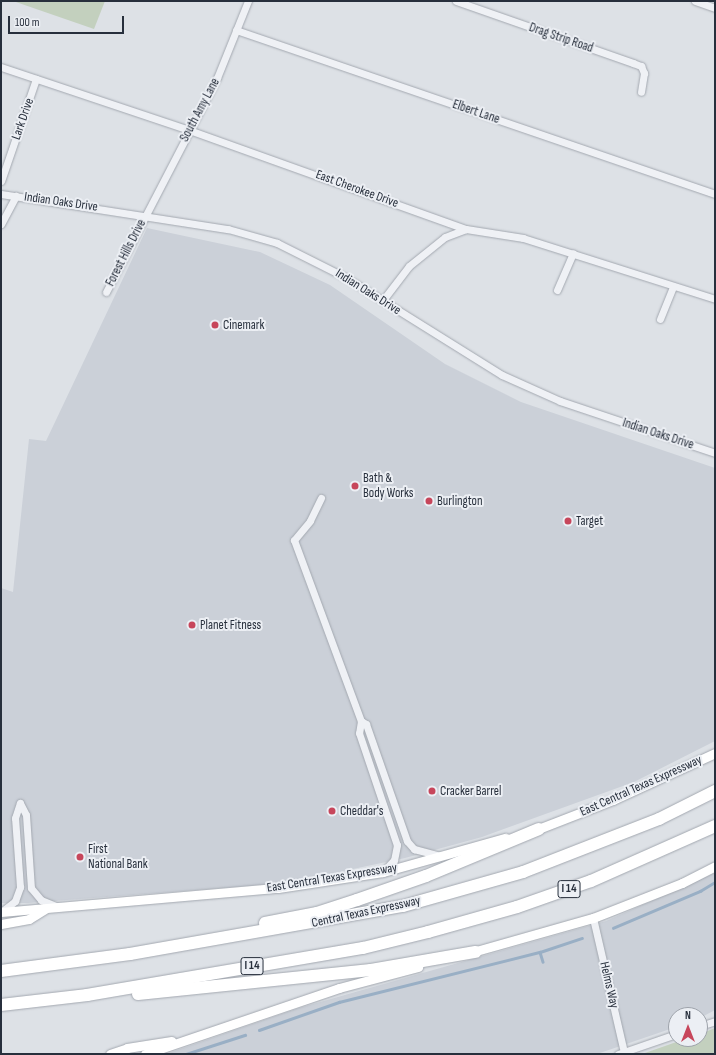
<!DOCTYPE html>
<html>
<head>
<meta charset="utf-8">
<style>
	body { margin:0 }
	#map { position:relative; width:716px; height:1055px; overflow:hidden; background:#dde1e6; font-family:"Sofia Sans Condensed",sans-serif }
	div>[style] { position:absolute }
	.built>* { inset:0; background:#cbd0d8 }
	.green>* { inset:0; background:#c3d0be }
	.stream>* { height:2.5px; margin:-1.25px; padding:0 1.25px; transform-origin:1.25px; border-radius:1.25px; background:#99afc5 }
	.roads { filter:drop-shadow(0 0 1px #a3a8b0) drop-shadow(0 0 1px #a3a8b0) }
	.street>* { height:7px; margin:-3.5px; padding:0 3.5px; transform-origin:3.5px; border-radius:3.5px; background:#eff1f5 }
	.secondary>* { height:9px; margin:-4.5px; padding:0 4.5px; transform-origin:4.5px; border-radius:4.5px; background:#fff }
	.highway>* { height:12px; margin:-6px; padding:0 6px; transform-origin:6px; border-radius:6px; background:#fff }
	.dots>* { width:11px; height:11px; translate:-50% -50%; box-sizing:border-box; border:2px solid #eceff4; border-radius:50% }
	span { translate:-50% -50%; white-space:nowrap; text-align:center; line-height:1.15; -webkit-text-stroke:4px #eceff4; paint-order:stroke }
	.shield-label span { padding:1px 3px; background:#eceff4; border:1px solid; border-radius:3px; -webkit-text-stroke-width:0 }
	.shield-label { font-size:12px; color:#272f3c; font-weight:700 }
	.street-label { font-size:13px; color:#272f3c }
	.poi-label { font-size:13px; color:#272f3c }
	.left { translate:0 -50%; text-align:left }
	.frame { position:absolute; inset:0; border:2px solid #272f3c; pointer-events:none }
	.north { position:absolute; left:668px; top:1007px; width:40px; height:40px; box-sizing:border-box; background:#eceff4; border:1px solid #9da2aa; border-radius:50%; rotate:0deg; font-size:11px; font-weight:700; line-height:16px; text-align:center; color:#272f3c }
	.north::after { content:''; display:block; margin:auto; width:14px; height:18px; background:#c7465b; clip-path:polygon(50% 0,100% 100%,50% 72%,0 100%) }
	.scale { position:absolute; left:8px; top:16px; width:116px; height:18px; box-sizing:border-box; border:2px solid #272f3c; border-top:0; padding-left:5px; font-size:12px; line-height:14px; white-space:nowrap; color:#272f3c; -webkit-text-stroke:3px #eceff4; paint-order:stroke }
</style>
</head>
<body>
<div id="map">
	<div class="built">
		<div style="clip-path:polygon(147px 228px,260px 252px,330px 285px,445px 364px,521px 402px,715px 468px,715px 741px,634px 782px,482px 837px,405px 858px,287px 883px,28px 903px,1px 903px,1px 588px,13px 592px,29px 439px,46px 441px)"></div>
		<div style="clip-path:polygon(715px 873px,715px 1010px,700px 1018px,700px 1015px,676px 1015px,676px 1027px,597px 1054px,166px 1054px,299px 1008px,606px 921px)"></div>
	</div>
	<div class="green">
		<div style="clip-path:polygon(13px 1px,105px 1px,94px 29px)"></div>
		<div style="clip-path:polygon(715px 1028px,715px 1054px,642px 1054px,685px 1039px,700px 1039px,700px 1034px)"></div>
	</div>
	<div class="stream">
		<div style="left:613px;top:928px;width:95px;rotate:-23deg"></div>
		<div style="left:700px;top:891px;width:17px;rotate:-31deg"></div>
		<div style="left:540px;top:952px;width:10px;rotate:73deg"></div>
		<div style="left:259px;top:1030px;width:85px;rotate:-19.3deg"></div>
		<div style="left:339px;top:1002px;width:207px;rotate:-14deg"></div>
		<div style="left:540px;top:952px;width:44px;rotate:-18.4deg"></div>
		<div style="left:186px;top:1054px;width:62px;rotate:-17.9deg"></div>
	</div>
	<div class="roads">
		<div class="street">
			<div style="left:456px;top:1px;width:188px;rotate:19.3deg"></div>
			<div style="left:633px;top:63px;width:9px;rotate:21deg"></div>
			<div style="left:641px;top:66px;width:8px;rotate:67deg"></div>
			<div style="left:644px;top:73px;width:19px;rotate:99deg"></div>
			<div style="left:695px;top:1px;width:21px;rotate:19deg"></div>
			<div style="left:236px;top:30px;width:506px;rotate:18.9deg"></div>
			<div style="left:1px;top:67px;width:198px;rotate:18.5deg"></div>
			<div style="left:189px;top:130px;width:294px;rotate:19.7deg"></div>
			<div style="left:466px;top:229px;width:58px;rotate:9deg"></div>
			<div style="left:523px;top:238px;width:201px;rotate:17.6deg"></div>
			<div style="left:1px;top:181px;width:108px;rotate:-71.1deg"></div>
			<div style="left:1px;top:194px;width:230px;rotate:8.8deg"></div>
			<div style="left:228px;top:229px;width:51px;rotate:15.9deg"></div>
			<div style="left:277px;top:243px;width:76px;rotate:26.6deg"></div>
			<div style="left:345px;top:277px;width:185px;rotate:32deg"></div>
			<div style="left:502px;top:375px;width:64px;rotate:24.1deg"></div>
			<div style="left:560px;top:401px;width:163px;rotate:18.5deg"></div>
			<div style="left:1px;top:224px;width:32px;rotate:-62deg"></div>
			<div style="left:557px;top:290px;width:40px;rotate:-66.6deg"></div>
			<div style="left:106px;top:292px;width:241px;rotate:-62.6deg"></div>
			<div style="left:217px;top:78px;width:83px;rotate:-68.1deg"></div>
			<div style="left:383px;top:300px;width:43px;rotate:-52.6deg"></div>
			<div style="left:409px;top:266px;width:46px;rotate:-38.9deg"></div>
			<div style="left:445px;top:237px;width:22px;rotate:-21deg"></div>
			<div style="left:660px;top:319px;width:35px;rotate:-68deg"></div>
			<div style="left:321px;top:498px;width:25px;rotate:116deg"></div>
			<div style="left:310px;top:521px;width:25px;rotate:130deg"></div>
			<div style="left:294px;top:540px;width:193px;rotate:69.7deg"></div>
			<div style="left:361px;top:721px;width:12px;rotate:99deg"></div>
			<div style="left:359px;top:733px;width:118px;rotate:71.3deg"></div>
			<div style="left:397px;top:845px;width:15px;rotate:101deg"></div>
			<div style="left:394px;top:860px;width:16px;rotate:133deg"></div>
			<div style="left:361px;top:721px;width:6px;rotate:31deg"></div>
			<div style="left:366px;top:724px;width:124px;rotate:70.7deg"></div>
			<div style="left:407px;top:841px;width:11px;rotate:49deg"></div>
			<div style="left:414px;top:849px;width:27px;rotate:15deg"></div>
			<div style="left:20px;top:803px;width:13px;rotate:63deg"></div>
			<div style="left:26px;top:815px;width:73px;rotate:86.1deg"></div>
			<div style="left:31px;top:888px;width:16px;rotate:50deg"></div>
			<div style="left:41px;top:900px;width:16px;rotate:22deg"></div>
			<div style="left:1px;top:912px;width:18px;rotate:-38deg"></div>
			<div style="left:15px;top:901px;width:15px;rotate:-70deg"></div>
			<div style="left:20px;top:887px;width:69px;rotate:-94.1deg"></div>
			<div style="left:15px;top:818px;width:16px;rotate:-72deg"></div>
			<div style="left:593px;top:918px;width:138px;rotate:77deg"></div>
			<div style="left:700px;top:1026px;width:16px;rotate:-18deg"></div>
			<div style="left:618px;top:1054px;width:61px;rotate:-19deg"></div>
		</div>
		<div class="secondary">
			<div style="left:533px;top:831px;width:86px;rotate:-21.2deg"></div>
			<div style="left:613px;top:800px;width:112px;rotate:-24.7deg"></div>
			<div style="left:1px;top:912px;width:278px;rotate:-5deg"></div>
			<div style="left:278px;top:888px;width:106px;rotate:-8.7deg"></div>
			<div style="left:383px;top:872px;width:127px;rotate:-15.6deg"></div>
			<div style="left:1px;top:924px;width:28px;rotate:-10deg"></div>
			<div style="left:29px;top:919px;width:19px;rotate:-32deg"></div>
			<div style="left:469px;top:953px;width:129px;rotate:-15.8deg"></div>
			<div style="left:593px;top:918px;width:96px;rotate:-21.5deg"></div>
			<div style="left:682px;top:883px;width:37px;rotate:-27deg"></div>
			<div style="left:110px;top:1054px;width:18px;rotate:-19deg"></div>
			<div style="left:127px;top:1048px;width:45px;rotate:-9deg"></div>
			<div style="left:145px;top:1054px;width:205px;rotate:-18.8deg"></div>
			<div style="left:339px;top:988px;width:82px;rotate:-14.9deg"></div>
		</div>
		<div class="highway">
			<div style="left:265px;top:923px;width:53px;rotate:-10.9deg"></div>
			<div style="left:317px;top:913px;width:42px;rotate:-18deg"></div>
			<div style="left:357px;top:900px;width:73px;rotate:-19.2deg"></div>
			<div style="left:426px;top:876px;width:122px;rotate:-22.6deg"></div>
			<div style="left:1px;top:971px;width:130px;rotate:-7.5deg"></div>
			<div style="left:130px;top:954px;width:277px;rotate:-10deg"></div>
			<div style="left:403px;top:906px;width:125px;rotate:-15.8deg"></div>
			<div style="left:523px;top:872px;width:146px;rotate:-21.3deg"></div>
			<div style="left:659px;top:819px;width:63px;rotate:-26.6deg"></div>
			<div style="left:138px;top:994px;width:234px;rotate:-5.9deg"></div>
			<div style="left:371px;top:970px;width:106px;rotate:-9.8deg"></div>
			<div style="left:1px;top:1005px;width:87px;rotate:-6.6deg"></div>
			<div style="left:87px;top:995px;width:280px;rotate:-9.7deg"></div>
			<div style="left:363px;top:948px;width:67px;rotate:-13.8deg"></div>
			<div style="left:428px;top:932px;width:92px;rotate:-15.7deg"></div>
			<div style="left:517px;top:907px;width:78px;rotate:-19.4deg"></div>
			<div style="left:591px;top:881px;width:136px;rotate:-23.9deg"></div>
		</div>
	</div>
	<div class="dots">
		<div style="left:215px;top:325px;background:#c7465b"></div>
		<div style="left:355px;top:486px;background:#c7465b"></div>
		<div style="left:429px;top:501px;background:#c7465b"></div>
		<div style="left:568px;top:521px;background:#c7465b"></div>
		<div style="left:192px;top:625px;background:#c7465b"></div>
		<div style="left:432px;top:791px;background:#c7465b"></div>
		<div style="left:332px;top:811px;background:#c7465b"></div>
		<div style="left:80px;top:857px;background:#c7465b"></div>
	</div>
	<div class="shield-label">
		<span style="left:569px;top:889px">I 14</span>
		<span style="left:252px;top:966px">I 14</span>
	</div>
	<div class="street-label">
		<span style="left:561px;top:38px;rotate:19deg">Drag Strip Road</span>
		<span style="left:200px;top:110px;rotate:-62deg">South Amy Lane</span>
		<span style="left:476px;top:112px;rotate:19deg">Elbert Lane</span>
		<span style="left:23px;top:119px;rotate:-71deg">Lark Drive</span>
		<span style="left:357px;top:189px;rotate:20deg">East Cherokee Drive</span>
		<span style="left:61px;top:202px;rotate:8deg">Indian Oaks Drive</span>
		<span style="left:126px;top:253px;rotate:-63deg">Forest Hills Drive</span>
		<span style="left:368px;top:292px;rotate:32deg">Indian Oaks Drive</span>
		<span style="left:658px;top:434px;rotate:18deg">Indian Oaks Drive</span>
		<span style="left:641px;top:786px;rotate:-24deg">East Central Texas Expressway</span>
		<span style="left:332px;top:878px;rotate:-9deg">East Central Texas Expressway</span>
		<span style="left:366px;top:912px;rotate:-12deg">Central Texas Expressway</span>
		<span style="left:609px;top:985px;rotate:77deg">Helms Way</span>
	</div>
	<div class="poi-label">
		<span class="left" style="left:223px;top:325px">Cinemark</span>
		<span class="left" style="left:363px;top:486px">Bath &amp;<br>Body Works</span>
		<span class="left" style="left:437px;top:501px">Burlington</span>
		<span class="left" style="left:576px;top:521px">Target</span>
		<span class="left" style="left:200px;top:625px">Planet Fitness</span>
		<span class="left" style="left:440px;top:791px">Cracker Barrel</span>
		<span class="left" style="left:340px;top:811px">Cheddar's</span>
		<span class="left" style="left:88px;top:857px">First<br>National Bank</span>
	</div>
	<div class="frame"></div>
	<div class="north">N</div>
	<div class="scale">100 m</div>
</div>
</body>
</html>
